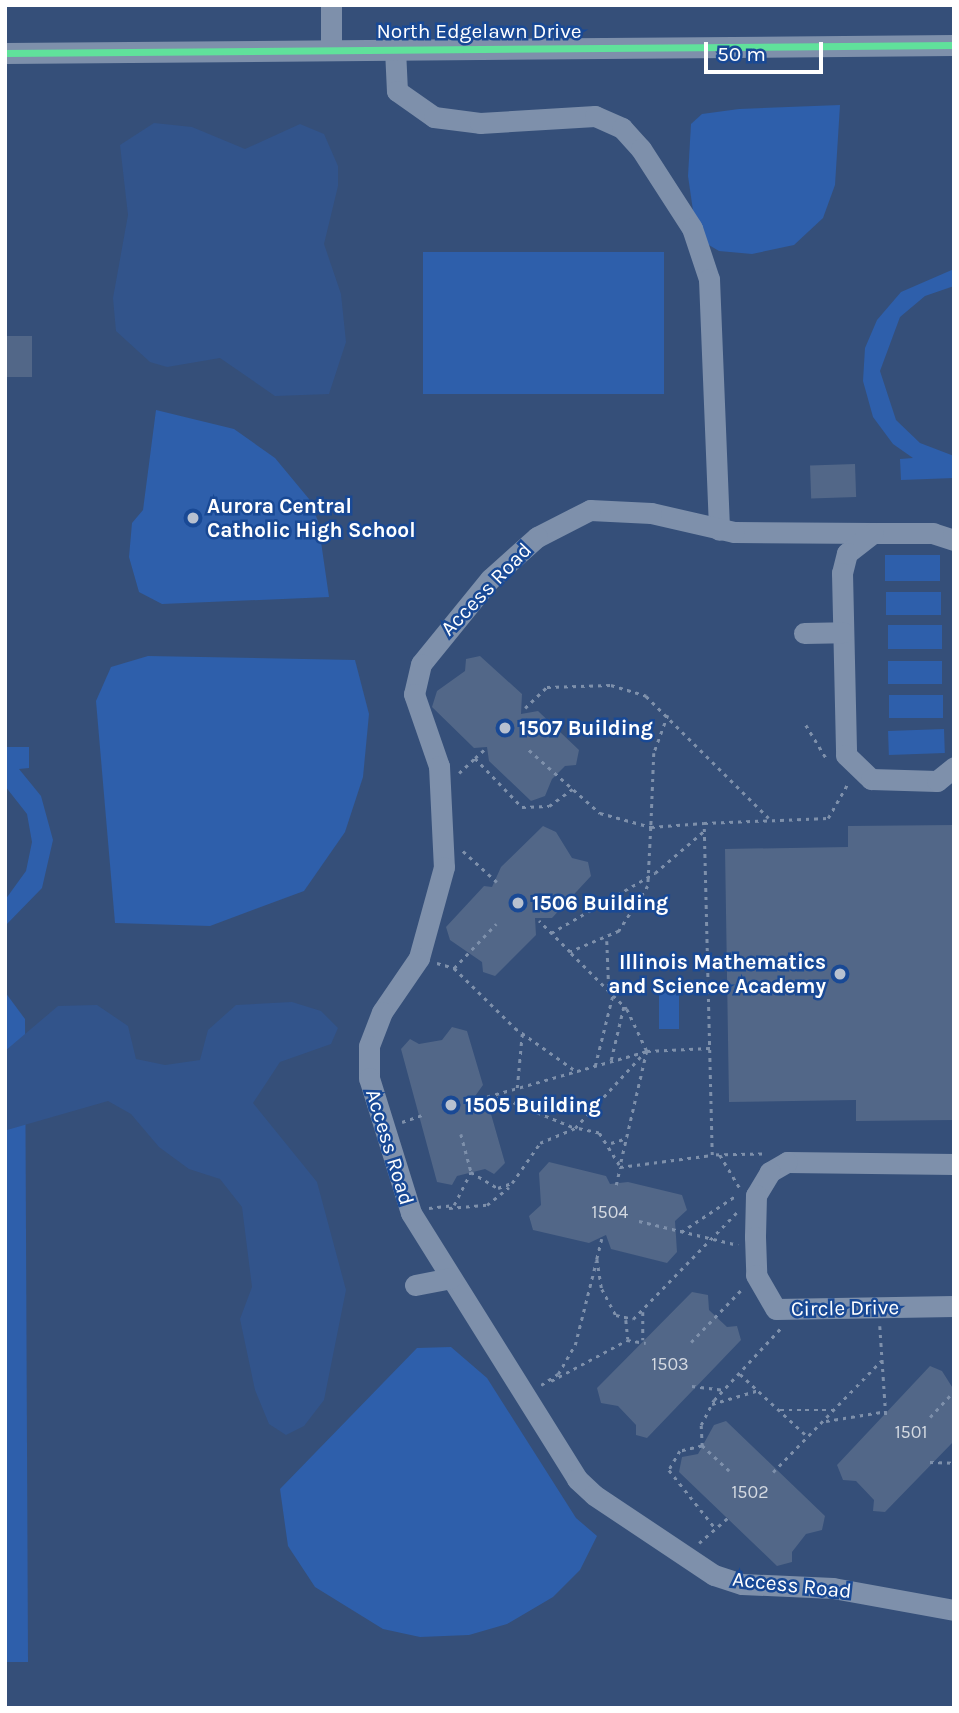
<!DOCTYPE html>
<html>
<head>
<meta charset="utf-8">
<style>
	body { margin:0 }
	#map { position:relative; width:959px; height:1713px; overflow:hidden; background:#354f79; font-family:Karla,sans-serif }
	div>[style] { position:absolute }
	.green>* { inset:0; background:#2e5fab; transform-origin:0 0 }
	.water>* { inset:0; background:#32548b }
	.building>* { inset:0; background:#526788; transform-origin:0 0 }
	.path>* { height:2.5px; margin-top:-1.25px; transform-origin:0; background:repeating-linear-gradient(90deg,#7e90ab 0 3.5px,transparent 0 8.5px) }
	.minor>* { height:21px; margin:-10.5px; padding:0 10.5px; transform-origin:10.5px; border-radius:10.5px; background:#7e90ab }
	.cycleway>* { height:7px; margin:-3.5px; padding:0 3.5px; transform-origin:3.5px; border-radius:3.5px; background:#60e19b }
	.dots>* { width:19px; height:19px; translate:-50% -50%; box-sizing:border-box; border:4px solid #194995; border-radius:50% }
	span { translate:-50% -50%; white-space:nowrap; text-align:center; line-height:1.15; -webkit-text-stroke:5px #194995; paint-order:stroke }
	.number-label { font-size:18px; color:#d4d9e1 }
	.number-label span { -webkit-text-stroke-width:0 }
	.street-label { font-size:21px; color:#fff }
	.poi-label { font-size:21px; color:#fff; font-weight:700 }
	.left { translate:0 -50%; text-align:left }
	.right { translate:-100% -50%; text-align:right }
	.frame { position:absolute; inset:0; border:7px solid #fff; pointer-events:none }
	.scale { position:absolute; left:704px; top:42px; width:119px; height:32px; box-sizing:border-box; border:4px solid #fff; border-top:0; padding-left:9px; font-size:21px; line-height:24px; white-space:nowrap; color:#fff; -webkit-text-stroke:5px #194995; paint-order:stroke }
</style>
</head>
<body>
<div id="map">
	<div class="green">
		<div style="clip-path:polygon(840px 105px,835px 185px,823px 218px,794px 245px,752px 254px,719px 251px,697px 238px,688px 176px,691px 124px,702px 114px,739px 109px)"></div>
		<div style="left:423px;top:252px;width:241px;height:142px"></div>
		<div style="clip-path:polygon(954px 269px,954px 286px,925px 296px,900px 317px,880px 371px,896px 420px,920px 443px,954px 456px,954px 478px,901px 480px,900px 459px,913px 458px,893px 444px,873px 417px,863px 381px,865px 348px,877px 320px,901px 292px)"></div>
		<div style="clip-path:polygon(156px 410px,234px 429px,275px 458px,309px 499px,318px 521px,329px 597px,162px 604px,139px 592px,129px 557px,132px 523px,143px 510px)"></div>
		<div style="left:940px;top:555px;width:26px;height:55px;rotate:90deg"></div>
		<div style="left:886px;top:592px;width:55px;height:23px"></div>
		<div style="left:942px;top:625px;width:24px;height:54px;rotate:90deg"></div>
		<div style="clip-path:polygon(148px 656px,355px 660px,369px 714px,363px 777px,345px 832px,304px 891px,210px 926px,115px 923px,96px 701px,111px 667px)"></div>
		<div style="left:888px;top:661px;width:54px;height:23px"></div>
		<div style="left:943px;top:695px;width:23px;height:54px;rotate:90deg"></div>
		<div style="left:944px;top:729px;width:24px;height:56px;rotate:88deg"></div>
		<div style="clip-path:polygon(5px 747px,29px 747px,29px 768px,19px 769px,41px 796px,53px 840px,42px 888px,5px 926px,5px 900px,26px 871px,32px 842px,27px 814px,5px 786px)"></div>
		<div style="left:659px;top:988px;width:20px;height:41px"></div>
		<div style="clip-path:polygon(5px 992px,25px 1019px,28px 1662px,5px 1662px)"></div>
		<div style="clip-path:polygon(451px 1347px,487px 1378px,576px 1518px,597px 1536px,580px 1570px,553px 1597px,507px 1624px,469px 1635px,420px 1637px,383px 1629px,315px 1587px,288px 1546px,280px 1489px,417px 1348px)"></div>
	</div>
	<div class="water">
		<div style="clip-path:polygon(154px 123px,192px 127px,245px 149px,300px 124px,324px 134px,338px 166px,338px 186px,324px 244px,341px 294px,346px 342px,329px 394px,275px 396px,220px 358px,167px 367px,150px 362px,116px 331px,113px 298px,128px 215px,120px 145px)"></div>
		<div style="clip-path:polygon(292px 1002px,321px 1011px,338px 1028px,331px 1044px,280px 1062px,253px 1103px,317px 1182px,346px 1290px,324px 1400px,304px 1426px,286px 1435px,269px 1424px,255px 1390px,240px 1319px,252px 1287px,242px 1207px,220px 1179px,189px 1169px,159px 1147px,131px 1114px,108px 1101px,7px 1130px,5px 1051px,58px 1006px,97px 1005px,128px 1026px,136px 1059px,165px 1065px,200px 1060px,208px 1030px,236px 1005px)"></div>
	</div>
	<div class="building">
		<div style="left:5px;top:336px;width:27px;height:41px"></div>
		<div style="left:855px;top:464px;width:33px;height:45px;rotate:88deg"></div>
		<div style="clip-path:polygon(480px 656px,522px 694px,521px 714px,538px 711px,579px 750px,576px 765px,565px 766px,552px 779px,545px 796px,531px 801px,489px 761px,487px 747px,474px 748px,432px 707px,437px 691px,465px 671px,466px 659px)"></div>
		<div style="clip-path:polygon(954px 825px,954px 1120px,856px 1121px,856px 1100px,729px 1102px,725px 849px,848px 847px,848px 826px)"></div>
		<div style="clip-path:polygon(543px 826px,556px 832px,572px 858px,588px 862px,591px 876px,552px 918px,535px 918px,536px 935px,495px 976px,483px 972px,482px 962px,450px 940px,446px 927px,484px 886px,492px 887px,501px 867px)"></div>
		<div style="clip-path:polygon(452px 1027px,467px 1031px,483px 1085px,473px 1099px,489px 1107px,505px 1163px,494px 1174px,485px 1169px,457px 1176px,452px 1185px,437px 1182px,401px 1049px,410px 1039px,419px 1044px,442px 1040px)"></div>
		<div style="clip-path:polygon(549px 1162px,606px 1176px,610px 1184px,628px 1182px,682px 1195px,687px 1210px,675px 1221px,677px 1252px,667px 1263px,611px 1249px,606px 1235px,589px 1243px,533px 1230px,529px 1216px,541px 1205px,539px 1173px)"></div>
		<div style="clip-path:polygon(692px 1292px,708px 1295px,709px 1310px,727px 1327px,737px 1326px,741px 1340px,647px 1438px,636px 1435px,636px 1425px,618px 1406px,601px 1403px,597px 1388px)"></div>
		<div style="clip-path:polygon(930px 1366px,942px 1371px,954px 1390px,954px 1441px,885px 1512px,873px 1511px,874px 1500px,856px 1481px,843px 1480px,837px 1465px)"></div>
		<div style="clip-path:polygon(726px 1421px,825px 1516px,822px 1530px,806px 1534px,792px 1552px,792px 1562px,777px 1566px,679px 1472px,682px 1457px,698px 1454px,714px 1425px)"></div>
	</div>
	<div class="path">
		<div style="left:525px;top:708px;width:30px;rotate:-44deg"></div>
		<div style="left:547px;top:687px;width:64px;rotate:-1.8deg"></div>
		<div style="left:611px;top:685px;width:37px;rotate:17deg"></div>
		<div style="left:646px;top:696px;width:173px;rotate:44.8deg"></div>
		<div style="left:668px;top:715px;width:40px;rotate:110.2deg"></div>
		<div style="left:654px;top:753px;width:74px;rotate:92.3deg"></div>
		<div style="left:651px;top:827px;width:53px;rotate:-4.3deg"></div>
		<div style="left:806px;top:725px;width:42px;rotate:58.6deg"></div>
		<div style="left:529px;top:750px;width:95px;rotate:41.6deg"></div>
		<div style="left:600px;top:813px;width:53px;rotate:15.4deg"></div>
		<div style="left:651px;top:827px;width:59px;rotate:92.9deg"></div>
		<div style="left:648px;top:886px;width:54px;rotate:122.8deg"></div>
		<div style="left:619px;top:931px;width:53px;rotate:156.8deg"></div>
		<div style="left:570px;top:952px;width:44px;rotate:-135deg"></div>
		<div style="left:475px;top:758px;width:12px;rotate:-42deg"></div>
		<div style="left:459px;top:773px;width:22px;rotate:-43deg"></div>
		<div style="left:475px;top:758px;width:68px;rotate:46.2deg"></div>
		<div style="left:522px;top:807px;width:27px;rotate:-2deg"></div>
		<div style="left:549px;top:806px;width:29px;rotate:-36deg"></div>
		<div style="left:463px;top:851px;width:46px;rotate:42.4deg"></div>
		<div style="left:551px;top:933px;width:120px;rotate:-30deg"></div>
		<div style="left:655px;top:873px;width:65px;rotate:-40.6deg"></div>
		<div style="left:607px;top:941px;width:49px;rotate:87.7deg"></div>
		<div style="left:571px;top:953px;width:79px;rotate:45deg"></div>
		<div style="left:627px;top:1009px;width:47px;rotate:64.5deg"></div>
		<div style="left:647px;top:1051px;width:119px;rotate:103.1deg"></div>
		<div style="left:437px;top:963px;width:18px;rotate:16deg"></div>
		<div style="left:454px;top:968px;width:86px;rotate:44.5deg"></div>
		<div style="left:515px;top:1028px;width:75px;rotate:35.2deg"></div>
		<div style="left:454px;top:968px;width:61px;rotate:-46.3deg"></div>
		<div style="left:611px;top:1060px;width:57px;rotate:-76.7deg"></div>
		<div style="left:595px;top:1066px;width:74px;rotate:-76deg"></div>
		<div style="left:517px;top:1088px;width:54px;rotate:-84.7deg"></div>
		<div style="left:498px;top:1096px;width:83px;rotate:22.6deg"></div>
		<div style="left:479px;top:1099px;width:175px;rotate:-15.9deg"></div>
		<div style="left:647px;top:1051px;width:63px;rotate:-2.7deg"></div>
		<div style="left:402px;top:1122px;width:21px;rotate:-19deg"></div>
		<div style="left:461px;top:1134px;width:39px;rotate:75deg"></div>
		<div style="left:471px;top:1172px;width:31px;rotate:31deg"></div>
		<div style="left:498px;top:1188px;width:15px;rotate:-20deg"></div>
		<div style="left:512px;top:1183px;width:49px;rotate:-55deg"></div>
		<div style="left:540px;top:1143px;width:38px;rotate:-23deg"></div>
		<div style="left:611px;top:1143px;width:17px;rotate:-17deg"></div>
		<div style="left:762px;top:1154px;width:50px;rotate:178.9deg"></div>
		<div style="left:712px;top:1155px;width:332px;rotate:-91.4deg"></div>
		<div style="left:704px;top:823px;width:124px;rotate:-2.3deg"></div>
		<div style="left:828px;top:818px;width:39px;rotate:-60deg"></div>
		<div style="left:720px;top:1155px;width:39px;rotate:59deg"></div>
		<div style="left:619px;top:1165px;width:38px;rotate:-122deg"></div>
		<div style="left:599px;top:1133px;width:25px;rotate:-168deg"></div>
		<div style="left:575px;top:1128px;width:102px;rotate:-47.4deg"></div>
		<div style="left:616px;top:1185px;width:18px;rotate:-77deg"></div>
		<div style="left:620px;top:1167px;width:93px;rotate:-7.4deg"></div>
		<div style="left:429px;top:1208px;width:25px;rotate:-7deg"></div>
		<div style="left:454px;top:1205px;width:37px;rotate:-63deg"></div>
		<div style="left:449px;top:1208px;width:38px;rotate:-5deg"></div>
		<div style="left:487px;top:1205px;width:28px;rotate:-39deg"></div>
		<div style="left:639px;top:1221px;width:102px;rotate:13.6deg"></div>
		<div style="left:681px;top:1232px;width:67px;rotate:-33.5deg"></div>
		<div style="left:602px;top:1239px;width:21px;rotate:104deg"></div>
		<div style="left:597px;top:1259px;width:30px;rotate:81deg"></div>
		<div style="left:602px;top:1289px;width:30px;rotate:62deg"></div>
		<div style="left:616px;top:1315px;width:17px;rotate:13deg"></div>
		<div style="left:633px;top:1319px;width:151px;rotate:-45.8deg"></div>
		<div style="left:643px;top:1312px;width:28px;rotate:90deg"></div>
		<div style="left:626px;top:1320px;width:19px;rotate:84deg"></div>
		<div style="left:880px;top:1326px;width:91px;rotate:86.2deg"></div>
		<div style="left:691px;top:1342px;width:74px;rotate:-46.1deg"></div>
		<div style="left:740px;top:1374px;width:91px;rotate:42.8deg"></div>
		<div style="left:551px;top:1381px;width:86px;rotate:-28.3deg"></div>
		<div style="left:627px;top:1340px;width:19px;rotate:9deg"></div>
		<div style="left:541px;top:1385px;width:20px;rotate:-33deg"></div>
		<div style="left:558px;top:1374px;width:34px;rotate:-60deg"></div>
		<div style="left:575px;top:1345px;width:86px;rotate:-75.8deg"></div>
		<div style="left:692px;top:1386px;width:31px;rotate:7deg"></div>
		<div style="left:712px;top:1404px;width:49px;rotate:-16.6deg"></div>
		<div style="left:780px;top:1410px;width:56px"></div>
		<div style="left:930px;top:1417px;width:35px;rotate:-47deg"></div>
		<div style="left:826px;top:1421px;width:56px;rotate:-9.3deg"></div>
		<div style="left:702px;top:1446px;width:23px;rotate:167deg"></div>
		<div style="left:680px;top:1451px;width:22px;rotate:120deg"></div>
		<div style="left:669px;top:1470px;width:75px;rotate:51.5deg"></div>
		<div style="left:930px;top:1462px;width:24px;rotate:2deg"></div>
		<div style="left:729px;top:1471px;width:37px;rotate:-137deg"></div>
		<div style="left:702px;top:1446px;width:21px;rotate:-93deg"></div>
		<div style="left:701px;top:1425px;width:28px;rotate:-63deg"></div>
		<div style="left:714px;top:1400px;width:98px;rotate:-47.1deg"></div>
		<div style="left:773px;top:1472px;width:155px;rotate:-45.8deg"></div>
		<div style="left:699px;top:1543px;width:41px;rotate:-41.1deg"></div>
	</div>
	<div class="minor">
		<div style="left:331px;top:5px;width:45px;rotate:90deg"></div>
		<div style="left:395px;top:49px;width:42px;rotate:87.3deg"></div>
		<div style="left:397px;top:91px;width:45px;rotate:35.1deg"></div>
		<div style="left:434px;top:117px;width:46px;rotate:7.4deg"></div>
		<div style="left:480px;top:123px;width:115px;rotate:-3.5deg"></div>
		<div style="left:595px;top:116px;width:30px;rotate:24deg"></div>
		<div style="left:622px;top:128px;width:28px;rotate:48deg"></div>
		<div style="left:641px;top:149px;width:94px;rotate:57.2deg"></div>
		<div style="left:692px;top:228px;width:54px;rotate:71.6deg"></div>
		<div style="left:709px;top:279px;width:251px;rotate:87.7deg"></div>
		<div style="left:5px;top:53px;width:949px;rotate:-0.48deg"></div>
		<div style="left:873px;top:533px;width:139px;rotate:-179.6deg"></div>
		<div style="left:734px;top:532px;width:85px;rotate:-167.1deg"></div>
		<div style="left:651px;top:513px;width:61px;rotate:-177.2deg"></div>
		<div style="left:590px;top:510px;width:59px;rotate:153deg"></div>
		<div style="left:537px;top:537px;width:63px;rotate:138.2deg"></div>
		<div style="left:490px;top:579px;width:109px;rotate:129.1deg"></div>
		<div style="left:421px;top:664px;width:31px;rotate:103deg"></div>
		<div style="left:414px;top:694px;width:76px;rotate:70.9deg"></div>
		<div style="left:439px;top:766px;width:101px;rotate:87.2deg"></div>
		<div style="left:444px;top:867px;width:94px;rotate:105.4deg"></div>
		<div style="left:419px;top:958px;width:65px;rotate:124.4deg"></div>
		<div style="left:382px;top:1012px;width:36px;rotate:111deg"></div>
		<div style="left:369px;top:1046px;width:32px;rotate:90deg"></div>
		<div style="left:369px;top:1078px;width:141px;rotate:72.7deg"></div>
		<div style="left:411px;top:1213px;width:314px;rotate:58deg"></div>
		<div style="left:577px;top:1479px;width:23px;rotate:43deg"></div>
		<div style="left:594px;top:1495px;width:144px;rotate:33.7deg"></div>
		<div style="left:714px;top:1575px;width:29px;rotate:18deg"></div>
		<div style="left:742px;top:1584px;width:91px;rotate:2.5deg"></div>
		<div style="left:833px;top:1588px;width:123px;rotate:10.3deg"></div>
		<div style="left:954px;top:540px;width:22px;rotate:-162deg"></div>
		<div style="left:933px;top:533px;width:60px;rotate:180deg"></div>
		<div style="left:873px;top:533px;width:33px;rotate:142deg"></div>
		<div style="left:847px;top:553px;width:21px;rotate:104deg"></div>
		<div style="left:842px;top:573px;width:182px;rotate:88.7deg"></div>
		<div style="left:846px;top:755px;width:35px;rotate:44deg"></div>
		<div style="left:871px;top:779px;width:66px;rotate:1.7deg"></div>
		<div style="left:937px;top:781px;width:22px;rotate:-39deg"></div>
		<div style="left:804px;top:633px;width:39px;rotate:-1deg"></div>
		<div style="left:954px;top:1164px;width:167px;rotate:-179.3deg"></div>
		<div style="left:787px;top:1162px;width:20px;rotate:150deg"></div>
		<div style="left:770px;top:1172px;width:27px;rotate:121deg"></div>
		<div style="left:756px;top:1195px;width:42px;rotate:91.4deg"></div>
		<div style="left:755px;top:1237px;width:38px;rotate:88deg"></div>
		<div style="left:756px;top:1275px;width:39px;rotate:60deg"></div>
		<div style="left:776px;top:1309px;width:178px;rotate:-1deg"></div>
		<div style="left:415px;top:1285px;width:36px;rotate:-11deg"></div>
	</div>
	<div class="cycleway">
		<div style="left:5px;top:53px;width:949px;rotate:-0.48deg"></div>
	</div>
	<div class="dots">
		<div style="left:193px;top:518px;background:#b8c1d0"></div>
		<div style="left:505px;top:728px;background:#b8c1d0"></div>
		<div style="left:518px;top:903px;background:#b8c1d0"></div>
		<div style="left:840px;top:974px;background:#b8c1d0"></div>
		<div style="left:451px;top:1105px;background:#b8c1d0"></div>
	</div>
	<div class="number-label">
		<span style="left:610px;top:1212px">1504</span>
		<span style="left:670px;top:1364px">1503</span>
		<span style="left:911px;top:1432px">1501</span>
		<span style="left:750px;top:1492px">1502</span>
	</div>
	<div class="street-label">
		<span style="left:479px;top:31px">North Edgelawn Drive</span>
		<span style="left:486px;top:589px;rotate:-46deg">Access Road</span>
		<span style="left:390px;top:1147px;rotate:73deg">Access Road</span>
		<span style="left:845px;top:1308px;rotate:-1deg">Circle Drive</span>
		<span style="left:792px;top:1585px;rotate:6deg">Access Road</span>
	</div>
	<div class="poi-label">
		<span class="left" style="left:207px;top:518px">Aurora Central<br>Catholic High School</span>
		<span class="left" style="left:519px;top:728px">1507 Building</span>
		<span class="left" style="left:532px;top:903px">1506 Building</span>
		<span class="right" style="left:826px;top:974px">Illinois Mathematics<br>and Science Academy</span>
		<span class="left" style="left:465px;top:1105px">1505 Building</span>
	</div>
	<div class="frame"></div>
	<div class="scale">50 m</div>
</div>
</body>
</html>
